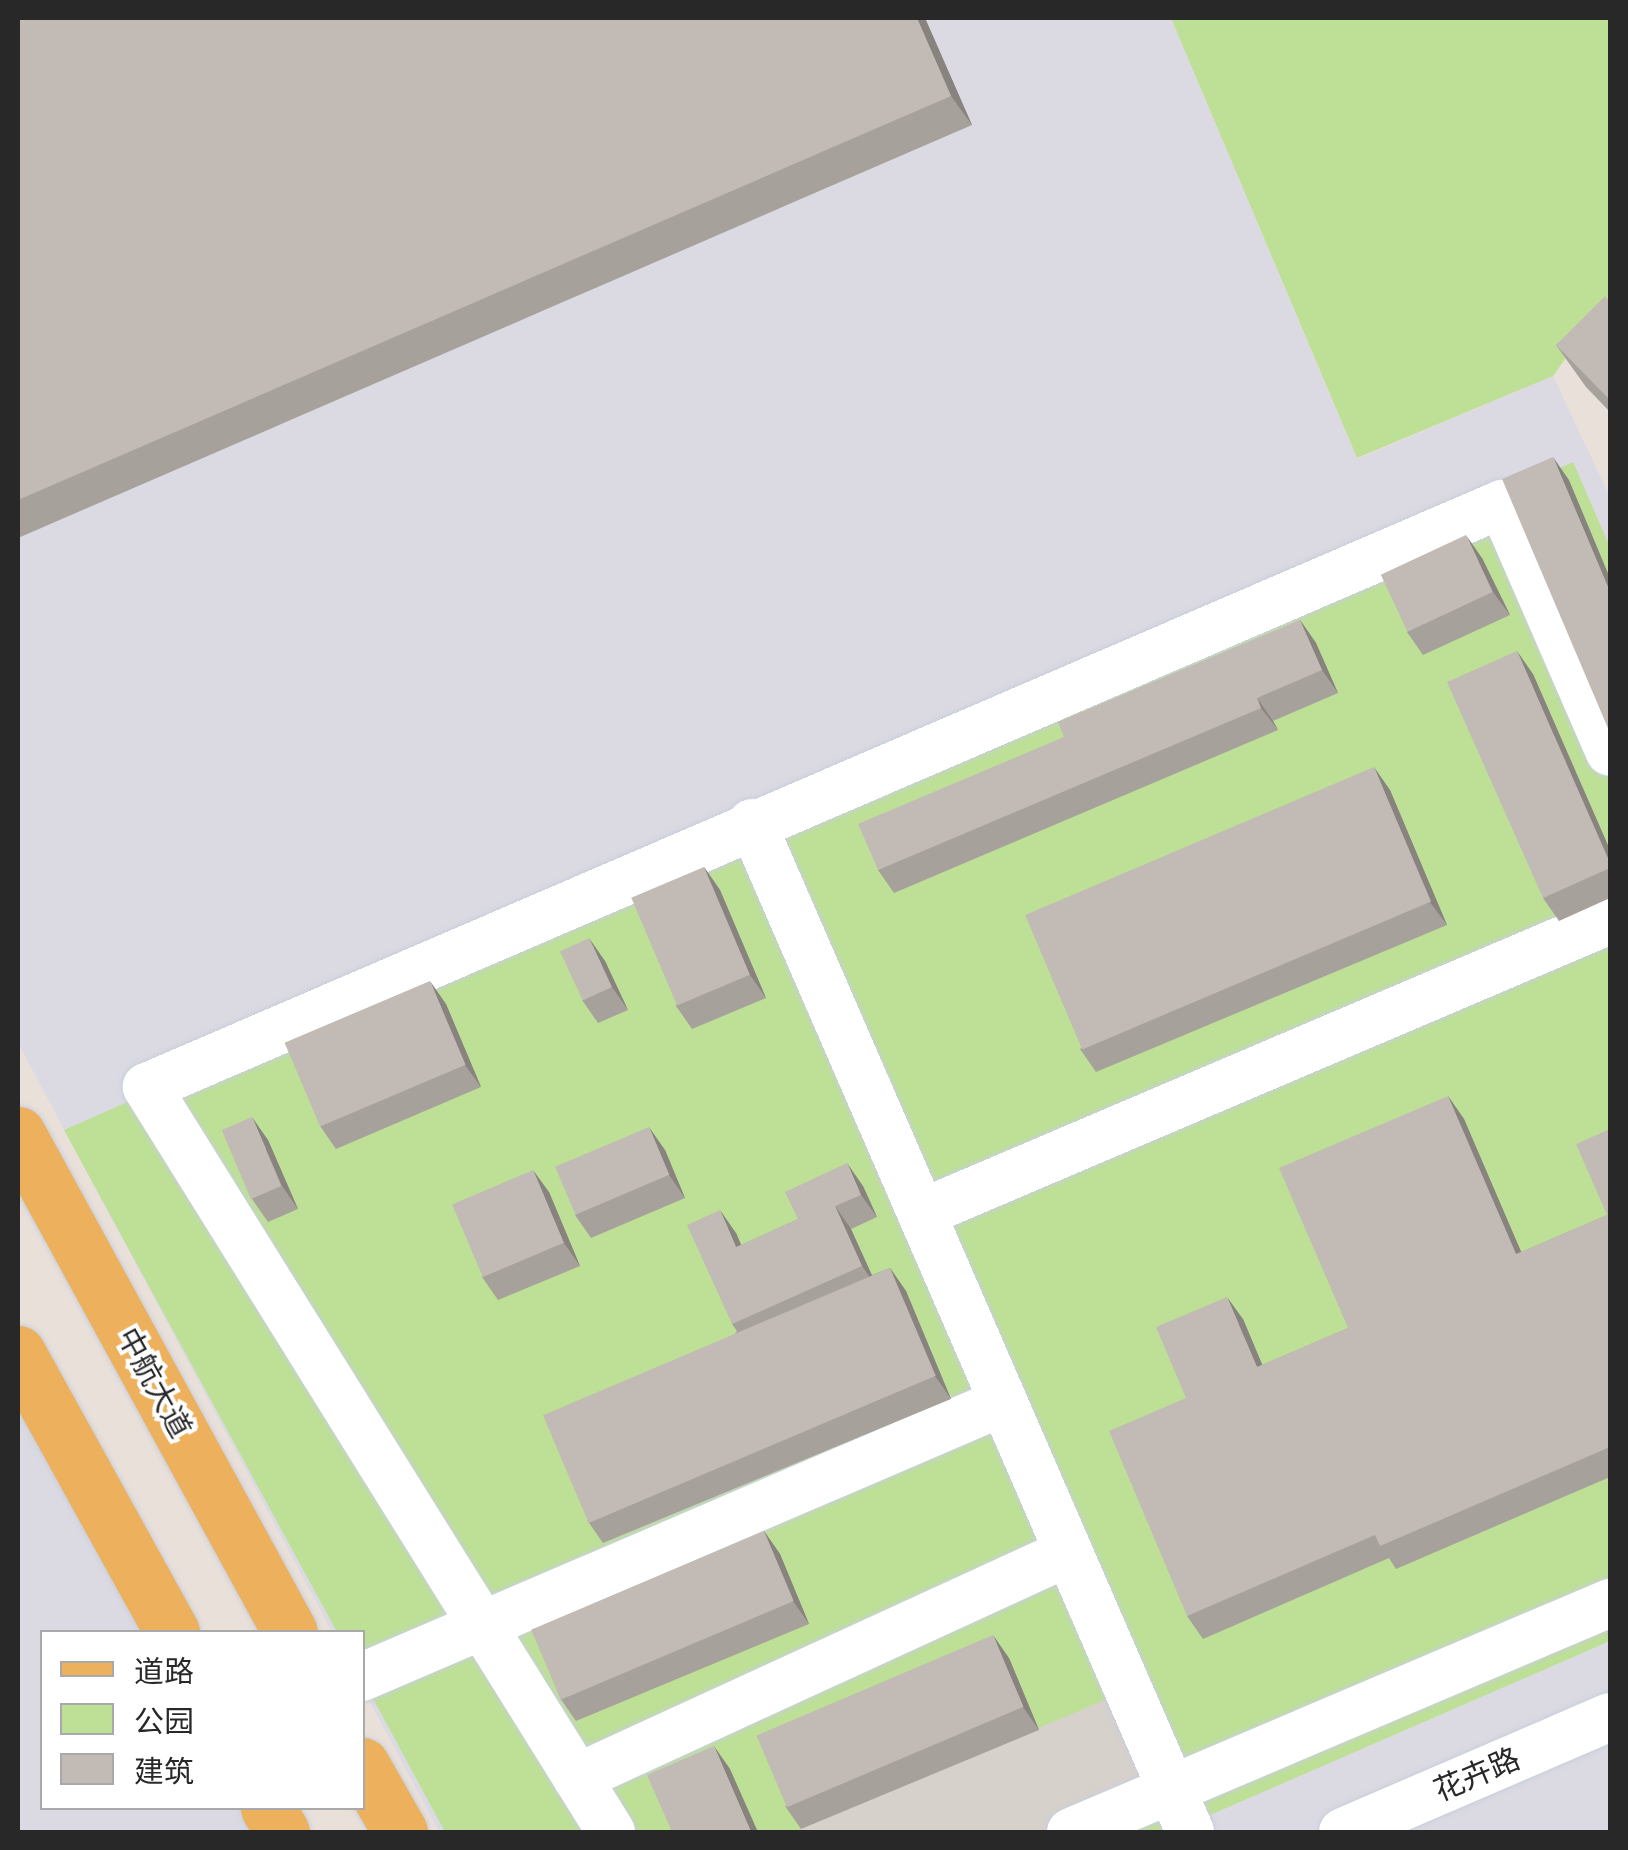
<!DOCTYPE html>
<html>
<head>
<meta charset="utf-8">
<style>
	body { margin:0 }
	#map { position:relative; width:1628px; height:1850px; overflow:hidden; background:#eae0da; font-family:Rubik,"Noto Sans SC",sans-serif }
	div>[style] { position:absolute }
	.industrial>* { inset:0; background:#dbdae3 }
	.green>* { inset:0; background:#bde096 }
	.plaza>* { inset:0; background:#d7d1cc }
	.roads { filter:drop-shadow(0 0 2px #c8cfda) drop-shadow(0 0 2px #c8cfda) }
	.minor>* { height:48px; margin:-24px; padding:0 24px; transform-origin:24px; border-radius:24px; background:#fff }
	.major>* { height:55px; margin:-27.5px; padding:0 27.5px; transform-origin:27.5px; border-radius:27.5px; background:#edb05c }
	.wall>* { inset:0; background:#a7a19c }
	.shaded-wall>* { inset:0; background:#88837f }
	.building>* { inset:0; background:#c2bbb5; transform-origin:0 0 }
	span { translate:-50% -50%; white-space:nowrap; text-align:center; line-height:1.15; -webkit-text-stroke:8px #fff; paint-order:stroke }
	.street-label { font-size:30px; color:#282828 }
	.frame { position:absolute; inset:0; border:20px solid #282828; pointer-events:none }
	.legend { position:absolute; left:40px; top:1630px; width:325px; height:180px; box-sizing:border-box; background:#fff; border:2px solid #a9a9a9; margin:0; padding:12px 18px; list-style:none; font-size:30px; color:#282828 }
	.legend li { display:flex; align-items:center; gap:20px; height:50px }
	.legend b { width:50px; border:2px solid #a9a9a9 }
</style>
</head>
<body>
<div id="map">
	<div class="industrial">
		<div style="clip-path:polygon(18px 18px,1171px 18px,1357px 459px,1553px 376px,1610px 497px,1610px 1702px,1319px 1832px,439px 1832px,363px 1689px,362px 1632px,332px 1632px,18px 1043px)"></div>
		<div style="clip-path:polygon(18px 1353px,172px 1632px,42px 1632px,42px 1808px,268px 1808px,282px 1832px,18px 1832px)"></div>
		<div style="clip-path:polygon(1610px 1717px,1610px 1832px,1344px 1832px)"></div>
	</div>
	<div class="green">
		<div style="clip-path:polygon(1171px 18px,1610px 18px,1610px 296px,1553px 376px,1357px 458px)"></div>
		<div style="clip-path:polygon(1573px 462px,1610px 547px,1610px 1641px,1171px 1832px,445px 1832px,363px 1680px,362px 1632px,337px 1632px,64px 1130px)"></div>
	</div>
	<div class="plaza">
		<div style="clip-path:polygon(1128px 1690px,1172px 1790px,1071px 1832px,794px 1832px)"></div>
	</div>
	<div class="roads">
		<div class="minor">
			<div style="left:752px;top:823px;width:1100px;rotate:66.53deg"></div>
			<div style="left:922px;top:1213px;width:748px;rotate:-23.07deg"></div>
			<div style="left:362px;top:1677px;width:697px;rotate:-23.22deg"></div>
			<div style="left:577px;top:1778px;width:541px;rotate:-24.67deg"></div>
			<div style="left:611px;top:1832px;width:878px;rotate:-121.92deg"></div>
			<div style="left:147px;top:1087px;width:1475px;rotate:-23.28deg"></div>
			<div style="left:1502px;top:504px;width:270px;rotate:66.5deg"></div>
			<div style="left:1071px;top:1832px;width:586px;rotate:-23.02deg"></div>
			<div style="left:1343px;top:1832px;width:291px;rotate:-23.3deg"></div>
		</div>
		<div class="major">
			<div style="left:18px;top:1134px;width:567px;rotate:61.36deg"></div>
			<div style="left:18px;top:1353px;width:319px;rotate:61.1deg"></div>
			<div style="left:362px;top:1765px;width:77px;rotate:60.4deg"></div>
			<div style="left:268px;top:1808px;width:28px;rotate:60deg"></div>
		</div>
	</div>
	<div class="wall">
		<div style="clip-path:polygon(18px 18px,925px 18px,972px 125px,18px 538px)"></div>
		<div style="clip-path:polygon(1610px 302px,1610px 412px,1586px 387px,1556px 345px)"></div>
		<div style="clip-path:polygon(1482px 558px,1510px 615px,1423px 655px,1407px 632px)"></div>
		<div style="clip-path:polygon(1300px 620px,1316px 643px,1338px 693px,1273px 721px,1278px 730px,894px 893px,878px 870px,1064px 737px)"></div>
		<div style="clip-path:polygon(1533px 674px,1610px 850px,1610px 898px,1559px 921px,1543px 898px)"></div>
		<div style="clip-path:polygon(1390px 790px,1447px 925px,1096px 1072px,1080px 1049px)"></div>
		<div style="clip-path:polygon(704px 867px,720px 890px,766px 998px,692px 1029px,676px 1006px)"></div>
		<div style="clip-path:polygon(605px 961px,628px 1010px,598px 1023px,582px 1000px)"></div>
		<div style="clip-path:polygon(446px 1004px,481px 1087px,336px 1149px,320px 1126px)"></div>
		<div style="clip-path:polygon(1448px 1096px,1464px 1119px,1521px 1252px,1607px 1215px,1610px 1129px,1610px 1477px,1396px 1569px,1389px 1558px,1203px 1639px,1187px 1616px,1186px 1398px,1243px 1319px,1262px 1365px,1348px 1328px)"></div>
		<div style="clip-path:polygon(268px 1140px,298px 1209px,268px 1222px,252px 1199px)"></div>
		<div style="clip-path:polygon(665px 1150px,685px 1198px,591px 1238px,575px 1215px)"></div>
		<div style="clip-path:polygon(863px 1186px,877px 1217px,851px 1229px,872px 1275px,890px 1268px,906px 1291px,951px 1399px,603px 1543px,587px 1520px,737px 1331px,732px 1324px,736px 1233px,741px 1245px,798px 1219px)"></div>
		<div style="clip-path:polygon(549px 1192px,580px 1266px,498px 1300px,482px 1277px)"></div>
		<div style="clip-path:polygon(764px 1531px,780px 1554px,809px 1624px,576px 1721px,560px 1698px)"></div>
		<div style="clip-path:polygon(1009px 1658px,1039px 1730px,801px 1829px,785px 1806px)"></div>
	</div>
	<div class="shaded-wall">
		<div style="clip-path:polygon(917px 18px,925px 18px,972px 125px,951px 96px)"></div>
		<div style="clip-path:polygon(1553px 457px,1569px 480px,1610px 578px,1610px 592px)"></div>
		<div style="clip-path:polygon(1466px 535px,1482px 558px,1510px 615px,1493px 592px)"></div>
		<div style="clip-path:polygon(1300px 620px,1316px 643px,1338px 693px,1322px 670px)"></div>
		<div style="clip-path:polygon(1517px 651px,1533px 674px,1610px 850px,1610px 863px)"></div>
		<div style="clip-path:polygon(1257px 698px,1273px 721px,1278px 730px,1261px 708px)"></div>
		<div style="clip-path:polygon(1374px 767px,1390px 790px,1447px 925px,1430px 902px)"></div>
		<div style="clip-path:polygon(704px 867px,720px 890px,766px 998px,750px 975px)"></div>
		<div style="clip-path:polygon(589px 938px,605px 961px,628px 1010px,612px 987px)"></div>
		<div style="clip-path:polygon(430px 981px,446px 1004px,481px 1087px,465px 1065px)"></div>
		<div style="clip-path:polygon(1448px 1096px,1464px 1119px,1532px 1277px,1516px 1254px)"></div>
		<div style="clip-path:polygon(252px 1117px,268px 1140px,298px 1209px,282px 1186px)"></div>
		<div style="clip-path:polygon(649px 1127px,665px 1150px,685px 1198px,669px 1175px)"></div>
		<div style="clip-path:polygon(847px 1163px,863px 1186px,877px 1217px,861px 1195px)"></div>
		<div style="clip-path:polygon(533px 1170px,549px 1192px,580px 1266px,564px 1243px)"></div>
		<div style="clip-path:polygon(835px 1206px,851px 1229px,878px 1289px,862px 1266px)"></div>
		<div style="clip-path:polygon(720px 1210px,736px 1233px,752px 1270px,736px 1247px)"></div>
		<div style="clip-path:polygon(890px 1268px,906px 1291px,951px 1399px,935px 1376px)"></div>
		<div style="clip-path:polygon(1227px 1297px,1243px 1319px,1273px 1390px,1257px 1367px)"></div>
		<div style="clip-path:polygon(764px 1531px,780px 1554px,809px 1624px,793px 1601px)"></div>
		<div style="clip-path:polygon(993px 1635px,1009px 1658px,1039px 1730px,1023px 1707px)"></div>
		<div style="clip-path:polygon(714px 1746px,730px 1769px,758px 1832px,751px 1832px)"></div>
	</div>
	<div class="building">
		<div style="clip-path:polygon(18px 18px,917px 18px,951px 96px,18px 500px)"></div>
		<div style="clip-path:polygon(1605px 296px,1610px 302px,1610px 400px,1556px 345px)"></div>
		<div style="clip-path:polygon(1553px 457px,1610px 592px,1610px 733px,1502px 479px)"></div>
		<div style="left:1466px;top:535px;width:63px;height:94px;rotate:65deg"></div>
		<div style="clip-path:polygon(1300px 620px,1322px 670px,1257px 698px,1261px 708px,878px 870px,858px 824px,1064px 737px,1058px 722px)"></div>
		<div style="clip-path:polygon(1517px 651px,1610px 863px,1610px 868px,1543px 898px,1447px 682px)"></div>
		<div style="left:1374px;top:767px;width:146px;height:379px;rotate:67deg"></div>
		<div style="left:704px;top:867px;width:117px;height:79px;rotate:67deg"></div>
		<div style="left:589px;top:938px;width:54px;height:32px;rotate:65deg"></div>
		<div style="left:430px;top:981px;width:91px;height:158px;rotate:67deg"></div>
		<div style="clip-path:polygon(1448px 1096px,1516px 1254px,1607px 1215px,1576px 1144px,1610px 1129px,1610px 1447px,1380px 1546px,1375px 1535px,1187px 1616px,1109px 1431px,1186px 1398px,1156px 1327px,1227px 1297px,1257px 1367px,1348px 1328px,1279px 1168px)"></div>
		<div style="left:252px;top:1117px;width:75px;height:33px;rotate:67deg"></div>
		<div style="left:649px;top:1127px;width:52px;height:102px;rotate:67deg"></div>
		<div style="clip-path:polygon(847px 1163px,861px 1195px,835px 1206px,862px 1266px,732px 1324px,687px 1225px,720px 1210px,736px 1247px,798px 1219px,785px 1192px)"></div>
		<div style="left:533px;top:1170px;width:79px;height:88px;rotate:67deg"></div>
		<div style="left:890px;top:1268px;width:117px;height:377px;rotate:67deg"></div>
		<div style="left:764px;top:1531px;width:76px;height:253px;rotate:67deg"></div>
		<div style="left:993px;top:1635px;width:78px;height:257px;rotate:67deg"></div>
		<div style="clip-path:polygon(714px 1746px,751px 1832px,672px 1832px,647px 1775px)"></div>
	</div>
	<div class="street-label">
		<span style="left:154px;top:1383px;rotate:61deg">中航大道</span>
		<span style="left:1477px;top:1775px;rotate:-23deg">花卉路</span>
	</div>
	<div class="frame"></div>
	<ul class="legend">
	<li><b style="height:12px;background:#edb05c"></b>道路</li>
	<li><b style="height:28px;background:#bde096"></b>公园</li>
	<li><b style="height:28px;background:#c2bbb5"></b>建筑</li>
	</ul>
</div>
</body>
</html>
